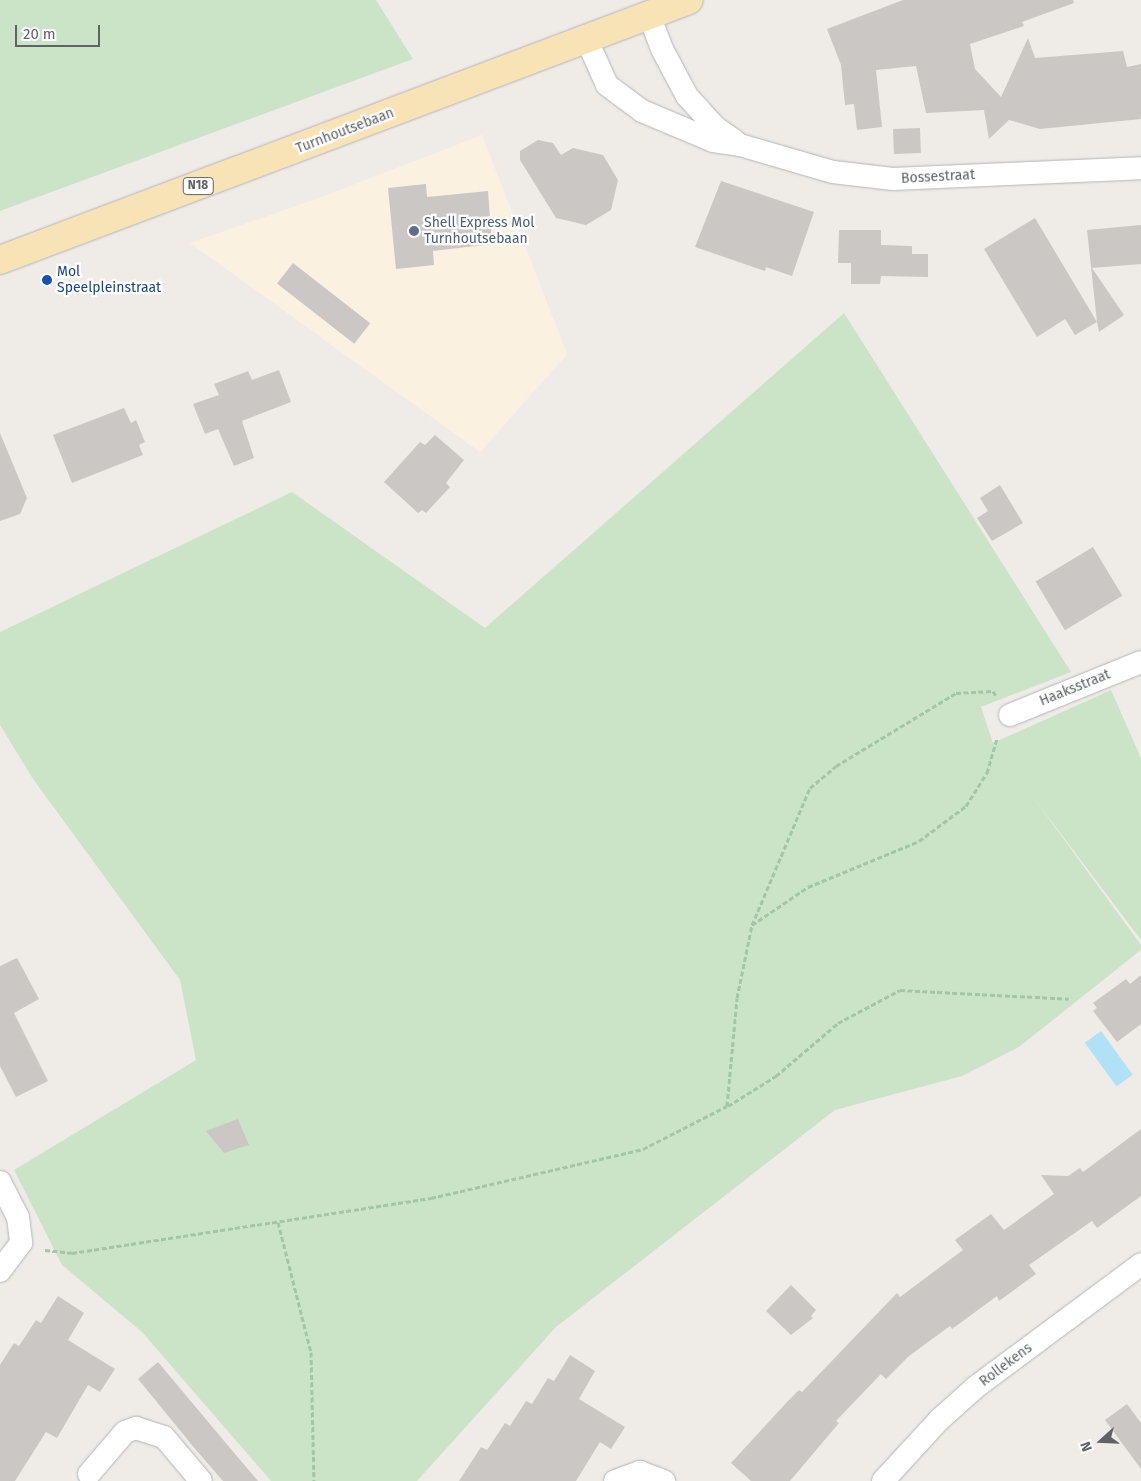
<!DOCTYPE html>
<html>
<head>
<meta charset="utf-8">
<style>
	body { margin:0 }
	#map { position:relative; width:1141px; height:1481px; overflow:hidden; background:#efece8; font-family:"Fira Sans",sans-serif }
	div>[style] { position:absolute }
	.commercial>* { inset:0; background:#fbf1e1 }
	.green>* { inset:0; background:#cbe4c7 }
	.water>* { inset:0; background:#b1e1f6; transform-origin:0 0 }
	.building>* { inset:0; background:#cbc7c4; transform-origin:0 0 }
	.path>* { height:3px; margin-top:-1.5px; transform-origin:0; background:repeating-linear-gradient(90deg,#a3c6a8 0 5px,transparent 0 7.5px) }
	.roads { filter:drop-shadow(0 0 1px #b2b5b8) drop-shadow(0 0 1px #b2b5b8) }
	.street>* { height:22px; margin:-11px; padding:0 11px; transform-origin:11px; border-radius:11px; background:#fff }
	.primary>* { height:28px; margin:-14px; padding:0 14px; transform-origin:14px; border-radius:14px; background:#f7e3b5 }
	.dots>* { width:14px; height:14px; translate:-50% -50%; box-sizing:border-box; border:2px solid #fff; border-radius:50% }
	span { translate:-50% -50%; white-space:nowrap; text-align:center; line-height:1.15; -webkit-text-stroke:4.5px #fff; paint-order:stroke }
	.shield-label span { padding:1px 4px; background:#fff; border:1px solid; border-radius:4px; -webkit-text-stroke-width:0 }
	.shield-label { font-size:12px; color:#5f6366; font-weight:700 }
	.street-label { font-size:14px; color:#5f6366 }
	.service-label { font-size:14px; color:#4e5e75 }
	.left { translate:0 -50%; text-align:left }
	.transit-label { font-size:14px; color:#164399 }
	.north { position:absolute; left:1076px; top:1416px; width:50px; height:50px; -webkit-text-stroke:4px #fff; paint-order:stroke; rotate:250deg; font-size:14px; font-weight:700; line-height:20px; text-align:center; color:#5f6366 }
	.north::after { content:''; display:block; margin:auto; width:18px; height:22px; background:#5f6366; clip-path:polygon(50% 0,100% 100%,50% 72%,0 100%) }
	.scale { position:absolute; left:15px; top:25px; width:85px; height:22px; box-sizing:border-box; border:2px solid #5f6366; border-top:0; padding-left:6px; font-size:15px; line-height:18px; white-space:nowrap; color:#5f6366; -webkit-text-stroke:4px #fff; paint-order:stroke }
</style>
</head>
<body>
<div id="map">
	<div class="commercial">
		<div style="clip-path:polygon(482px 135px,567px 354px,480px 452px,190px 243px,319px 198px)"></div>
	</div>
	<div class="green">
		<div style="clip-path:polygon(0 0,376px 0,413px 59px,0 211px)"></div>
		<div style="clip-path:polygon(844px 313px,1071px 672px,981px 707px,993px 743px,1111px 690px,1141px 758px,1141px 940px,1033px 797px,1141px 945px,1141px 950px,1019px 1047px,962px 1076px,835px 1110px,556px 1327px,417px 1481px,271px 1481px,142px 1332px,62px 1265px,14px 1170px,196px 1060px,180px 980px,33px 779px,0 725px,0 632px,292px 492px,485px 628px)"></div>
	</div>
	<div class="water">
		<div style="left:1101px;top:1031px;width:54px;height:20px;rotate:54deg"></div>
	</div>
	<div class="building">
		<div style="clip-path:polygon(903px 0,1073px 0,1074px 3px,1022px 22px,1024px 26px,970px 44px,975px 69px,1001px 97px,1028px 38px,1035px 58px,1123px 51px,1127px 67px,1141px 64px,1141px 119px,1040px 129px,1009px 120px,989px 139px,984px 110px,926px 113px,916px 66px,876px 70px,882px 127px,857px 130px,854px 104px,845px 105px,841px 65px,827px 29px)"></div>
		<div style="left:920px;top:128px;width:25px;height:27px;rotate:88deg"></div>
		<div style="clip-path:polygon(538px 140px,553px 143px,561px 155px,573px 148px,603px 155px,618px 180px,611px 210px,586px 225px,556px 218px,520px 160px,520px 151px)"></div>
		<div style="clip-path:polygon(721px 181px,814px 212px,792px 276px,766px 267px,765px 271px,695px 247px)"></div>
		<div style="clip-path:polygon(426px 184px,427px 197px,488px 191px,492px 244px,433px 251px,434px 265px,396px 269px,388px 188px)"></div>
		<div style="clip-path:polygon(1035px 218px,1097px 322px,1087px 230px,1141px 225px,1141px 264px,1092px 268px,1124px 315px,1099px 332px,1097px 322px,1075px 335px,1065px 319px,1037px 337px,984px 249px)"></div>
		<div style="clip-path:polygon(839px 230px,881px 230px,881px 245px,912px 246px,912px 254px,928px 254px,928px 277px,881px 276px,880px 284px,851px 284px,851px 263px,838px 263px)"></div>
		<div style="left:293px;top:263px;width:98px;height:26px;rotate:38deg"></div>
		<div style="clip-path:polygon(279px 370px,291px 402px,242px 421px,254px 458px,234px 466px,218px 429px,205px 434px,193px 404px,219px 395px,214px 384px,248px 371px,252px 380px)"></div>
		<div style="clip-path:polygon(124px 408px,131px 423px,136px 420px,145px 442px,139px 445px,143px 455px,72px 483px,53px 435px)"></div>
		<div style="clip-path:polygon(0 433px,27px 498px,20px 514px,0 521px)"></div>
		<div style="clip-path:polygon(435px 435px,464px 460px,446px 483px,450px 487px,426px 513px,422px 510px,418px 513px,384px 482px,420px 442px,425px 445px)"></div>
		<div style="clip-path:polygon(1000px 485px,1023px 523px,992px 541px,977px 518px,988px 511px,980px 498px)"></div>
		<div style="left:1093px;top:547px;width:57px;height:67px;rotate:59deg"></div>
		<div style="clip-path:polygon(17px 958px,39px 999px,14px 1013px,48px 1081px,16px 1097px,0 1066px,0 966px)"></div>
		<div style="clip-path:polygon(1141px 975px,1141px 1024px,1117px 1042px,1093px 1011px,1097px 1008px,1093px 1003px,1126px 979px,1130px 984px)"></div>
		<div style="clip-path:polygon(238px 1119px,249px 1145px,224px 1153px,206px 1131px)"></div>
		<div style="clip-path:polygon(1141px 1129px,1141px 1196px,1097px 1228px,1092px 1221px,1029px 1265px,1036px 1274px,999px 1301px,997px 1296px,952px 1329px,950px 1326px,909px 1356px,886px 1379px,881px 1374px,836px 1421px,839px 1423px,790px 1481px,751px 1481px,731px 1463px,787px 1402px,799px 1390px,802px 1392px,897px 1293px,900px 1297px,963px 1250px,955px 1240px,991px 1214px,1004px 1230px,1054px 1194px,1041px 1175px,1068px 1176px,1080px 1168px,1083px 1172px)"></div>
		<div style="clip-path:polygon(791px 1285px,816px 1310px,811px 1316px,813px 1318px,791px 1335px,766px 1311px)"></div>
		<div style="clip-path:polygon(58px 1296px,84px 1313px,68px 1340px,115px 1369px,100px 1392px,88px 1385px,57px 1438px,46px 1432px,15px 1481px,0 1481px,0 1365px,14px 1343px,19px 1346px,36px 1320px,41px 1323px)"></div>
		<div style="clip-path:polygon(570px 1355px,595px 1371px,579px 1399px,625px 1427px,611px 1449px,600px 1442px,576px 1481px,459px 1481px,481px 1447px,487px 1450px,505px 1423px,510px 1426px,526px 1401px,532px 1404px,548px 1378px,554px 1381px)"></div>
		<div style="clip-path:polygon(158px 1362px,225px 1442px,258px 1481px,223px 1481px,196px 1450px,138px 1379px)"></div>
		<div style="clip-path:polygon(1127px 1404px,1141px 1423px,1141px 1469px,1105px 1420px)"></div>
	</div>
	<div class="path">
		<div style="left:752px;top:925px;width:149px;rotate:-67.1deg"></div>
		<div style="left:810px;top:788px;width:34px;rotate:-40deg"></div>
		<div style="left:836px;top:766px;width:140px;rotate:-31.3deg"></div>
		<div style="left:956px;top:693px;width:37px;rotate:-3deg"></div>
		<div style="left:993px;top:691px;width:6px;rotate:59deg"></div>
		<div style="left:728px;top:1106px;width:57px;rotate:-32deg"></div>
		<div style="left:776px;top:1076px;width:82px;rotate:-40.5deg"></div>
		<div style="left:838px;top:1023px;width:70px;rotate:-28deg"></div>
		<div style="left:900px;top:990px;width:169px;rotate:3deg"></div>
		<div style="left:278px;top:1222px;width:134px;rotate:75.8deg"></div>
		<div style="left:311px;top:1352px;width:129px;rotate:88.7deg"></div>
		<div style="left:45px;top:1250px;width:27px;rotate:6deg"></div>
		<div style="left:72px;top:1253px;width:363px;rotate:-8.7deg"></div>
		<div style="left:431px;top:1198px;width:218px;rotate:-13deg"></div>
		<div style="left:643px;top:1149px;width:94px;rotate:-27.1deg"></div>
		<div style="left:727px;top:1106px;width:108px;rotate:-84.7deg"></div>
		<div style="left:737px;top:998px;width:75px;rotate:-78.4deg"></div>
		<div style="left:752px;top:925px;width:68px;rotate:-34.2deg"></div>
		<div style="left:808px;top:887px;width:120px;rotate:-22.5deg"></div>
		<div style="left:919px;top:841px;width:59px;rotate:-36.7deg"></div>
		<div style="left:966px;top:806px;width:39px;rotate:-58deg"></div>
		<div style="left:987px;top:773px;width:37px;rotate:-74deg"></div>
	</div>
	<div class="roads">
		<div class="street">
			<div style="left:649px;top:15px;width:36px;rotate:69deg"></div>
			<div style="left:662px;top:49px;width:53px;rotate:62deg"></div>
			<div style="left:687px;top:96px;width:42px;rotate:47.9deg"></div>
			<div style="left:715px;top:127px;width:24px;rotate:35deg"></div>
			<div style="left:586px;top:38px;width:51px;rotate:65.9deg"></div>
			<div style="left:607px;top:85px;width:44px;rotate:36.6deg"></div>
			<div style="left:642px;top:111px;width:77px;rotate:22.9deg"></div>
			<div style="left:713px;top:141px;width:27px;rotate:8deg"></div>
			<div style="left:740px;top:145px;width:97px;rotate:16.2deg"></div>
			<div style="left:833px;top:172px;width:60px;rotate:6.7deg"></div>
			<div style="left:893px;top:179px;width:248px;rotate:-2.5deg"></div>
			<div style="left:1010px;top:715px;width:141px;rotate:-22deg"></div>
			<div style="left:0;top:1182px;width:39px;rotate:63deg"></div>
			<div style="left:18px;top:1217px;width:26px;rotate:83deg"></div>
			<div style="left:21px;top:1243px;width:35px;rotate:127deg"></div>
			<div style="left:89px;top:1474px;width:55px;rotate:-49.4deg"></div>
			<div style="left:125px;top:1432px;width:12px;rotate:-20deg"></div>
			<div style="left:136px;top:1428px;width:29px;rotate:18deg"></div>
			<div style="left:164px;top:1437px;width:57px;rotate:49.9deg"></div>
			<div style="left:615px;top:1481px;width:27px;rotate:-20deg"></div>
			<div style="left:640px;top:1472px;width:26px;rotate:21deg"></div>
			<div style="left:883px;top:1481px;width:83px;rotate:-47.4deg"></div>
			<div style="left:939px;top:1420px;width:51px;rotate:-41.8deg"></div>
			<div style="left:977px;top:1386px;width:204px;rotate:-36.6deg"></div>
		</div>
		<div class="primary">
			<div style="left:0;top:260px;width:736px;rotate:-20.67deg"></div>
		</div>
	</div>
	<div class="dots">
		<div style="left:414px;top:231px;background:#5c6f8a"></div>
		<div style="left:47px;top:280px;background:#1a4fb4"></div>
	</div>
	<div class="shield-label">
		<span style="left:198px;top:186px">N18</span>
	</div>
	<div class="street-label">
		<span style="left:345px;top:131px;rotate:-21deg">Turnhoutsebaan</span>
		<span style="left:938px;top:177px;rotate:-3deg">Bossestraat</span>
		<span style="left:1075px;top:688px;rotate:-22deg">Haaksstraat</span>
		<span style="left:1006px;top:1365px;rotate:-37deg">Rollekens</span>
	</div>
	<div class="service-label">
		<span class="left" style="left:424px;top:231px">Shell Express Mol<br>Turnhoutsebaan</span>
	</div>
	<div class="transit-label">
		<span class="left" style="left:57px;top:280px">Mol<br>Speelpleinstraat</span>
	</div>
	<div class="north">N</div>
	<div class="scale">20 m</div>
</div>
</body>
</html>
